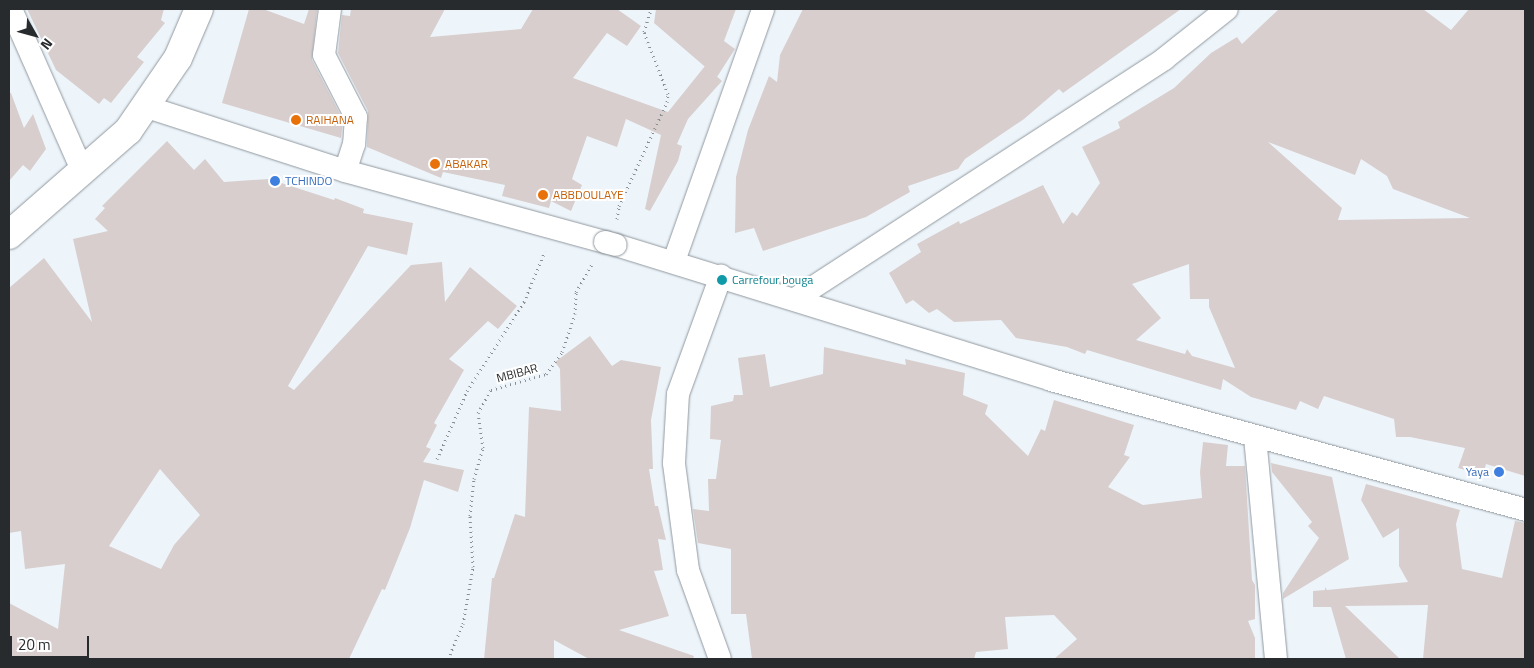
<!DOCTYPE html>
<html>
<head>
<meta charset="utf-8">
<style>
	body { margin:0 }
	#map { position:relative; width:1534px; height:668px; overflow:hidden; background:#edf5fb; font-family:"Titillium Web",sans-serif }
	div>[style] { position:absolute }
	.building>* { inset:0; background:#d8cecd }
	.path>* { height:3px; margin-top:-1.5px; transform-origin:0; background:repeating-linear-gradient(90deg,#898f93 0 1px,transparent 0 5px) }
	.roads { filter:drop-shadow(0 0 1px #91989e) drop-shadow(0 0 1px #91989e) }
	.minor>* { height:22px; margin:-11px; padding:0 11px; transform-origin:11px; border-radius:11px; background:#fff }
	.tertiary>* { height:28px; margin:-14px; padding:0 14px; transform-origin:14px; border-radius:14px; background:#fff }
	.bridges { filter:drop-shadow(0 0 1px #91989e) drop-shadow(0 0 1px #91989e) }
	.minor-bridge>* { height:22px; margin:-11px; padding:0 11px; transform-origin:11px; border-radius:11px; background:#fff }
	.dots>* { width:14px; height:14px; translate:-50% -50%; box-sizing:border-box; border:2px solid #fff; border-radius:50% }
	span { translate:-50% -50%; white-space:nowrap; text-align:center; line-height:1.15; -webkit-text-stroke:4px #fff; paint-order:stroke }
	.food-label { font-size:12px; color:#c56008 }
	.left { translate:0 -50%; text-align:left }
	.shop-label { font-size:12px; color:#366cbe }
	.right { translate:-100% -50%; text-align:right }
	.culture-label { font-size:12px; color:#0d838f }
	.street-label { font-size:12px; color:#282b2d }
	.frame { position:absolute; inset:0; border:10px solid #282b2d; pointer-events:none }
	.north { position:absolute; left:10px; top:10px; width:50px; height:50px; -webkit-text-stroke:4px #fff; paint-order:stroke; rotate:128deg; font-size:14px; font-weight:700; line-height:20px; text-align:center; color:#282b2d }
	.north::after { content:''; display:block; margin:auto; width:18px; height:22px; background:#282b2d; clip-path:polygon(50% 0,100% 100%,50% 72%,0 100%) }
	.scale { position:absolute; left:10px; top:636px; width:79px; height:22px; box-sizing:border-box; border:2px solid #282b2d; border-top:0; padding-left:6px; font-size:15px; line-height:18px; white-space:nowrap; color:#282b2d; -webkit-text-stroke:4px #fff; paint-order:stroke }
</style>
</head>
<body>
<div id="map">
	<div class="building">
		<div style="clip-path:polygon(27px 9px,164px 9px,161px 20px,165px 23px,137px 57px,144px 62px,111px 103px,104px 98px,99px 104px,56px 70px)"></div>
		<div style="clip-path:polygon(249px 9px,263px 9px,304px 24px,309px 9px,317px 10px,312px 60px,343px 120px,341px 138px,222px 103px)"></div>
		<div style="clip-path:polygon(351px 9px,445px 9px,430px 37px,521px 29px,533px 9px,617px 9px,641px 26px,627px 46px,607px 33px,573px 78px,668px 112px,705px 66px,722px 81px,688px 119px,677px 144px,682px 146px,678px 161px,650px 211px,645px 209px,661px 135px,626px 119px,617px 147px,587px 136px,572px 179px,582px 185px,571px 211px,551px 201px,549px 208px,502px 196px,505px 185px,443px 172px,441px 178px,367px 147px,368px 111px,338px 53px,342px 15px,350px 16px)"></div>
		<div style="clip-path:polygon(656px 9px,736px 9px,724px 41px,735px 49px,717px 77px,654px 23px)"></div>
		<div style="clip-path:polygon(803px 9px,1181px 9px,1063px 93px,1059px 89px,1024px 119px,965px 159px,958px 169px,908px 186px,910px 192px,866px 217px,763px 251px,754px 228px,735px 233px,736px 177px,748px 130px,769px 76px,777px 82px,780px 55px)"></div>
		<div style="clip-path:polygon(evenodd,1279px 9px,1423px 9px,1451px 30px,1469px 9px,1525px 9px,1525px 476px,1486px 464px,1483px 475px,1458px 468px,1465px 448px,1410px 437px,1396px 437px,1394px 419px,1324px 396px,1318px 409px,1300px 401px,1296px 410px,1251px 397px,1223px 379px,1221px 390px,1087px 350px,1085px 354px,1067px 347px,1016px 338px,1001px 320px,954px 322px,937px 309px,929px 313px,913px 300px,906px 304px,889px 273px,921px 252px,917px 244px,959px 221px,960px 224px,1043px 185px,1063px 224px,1072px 212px,1077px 216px,1100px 183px,1082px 147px,1120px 128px,1118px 122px,1174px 88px,1211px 53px,1237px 37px,1242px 44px,1279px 9px,1268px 142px,1355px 175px,1361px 159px,1387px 176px,1393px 189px,1470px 218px,1338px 220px,1342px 208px,1268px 142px,1279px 9px,1189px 264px,1190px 299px,1209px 299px,1209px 307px,1235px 368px,1192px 356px,1187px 349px,1185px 354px,1136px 340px,1161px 318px,1132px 284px,1189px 264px)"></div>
		<div style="clip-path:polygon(9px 93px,11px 93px,24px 128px,33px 114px,46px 149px,30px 171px,23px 165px,9px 181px)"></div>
		<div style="clip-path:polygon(evenodd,167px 141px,194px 170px,205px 159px,224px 182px,269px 179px,334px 200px,335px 198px,364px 209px,363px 213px,413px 223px,407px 255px,368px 246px,288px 386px,294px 390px,411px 265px,442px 262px,445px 302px,470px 267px,517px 306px,498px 329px,488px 321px,449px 359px,464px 370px,434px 423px,437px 425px,426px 447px,431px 449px,423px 462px,464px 470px,458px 492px,424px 480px,410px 528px,385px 590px,382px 589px,349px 659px,9px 659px,9px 603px,58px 629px,65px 564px,25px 569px,21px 531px,9px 533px,9px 288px,44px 258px,92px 322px,73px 239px,108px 231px,95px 219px,105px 208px,102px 206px,167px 141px,160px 469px,200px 515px,174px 545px,161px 569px,109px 546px,160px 469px)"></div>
		<div style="clip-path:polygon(590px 336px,612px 366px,621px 360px,661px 367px,651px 420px,653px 469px,649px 469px,655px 506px,658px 506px,666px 540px,658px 539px,663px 570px,654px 571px,669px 616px,619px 630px,694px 656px,693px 659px,589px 659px,554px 640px,554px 659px,484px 659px,492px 578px,494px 578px,515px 514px,525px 517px,529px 407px,561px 411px,560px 369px,555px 362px)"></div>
		<div style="clip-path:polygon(824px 347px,906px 365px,905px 359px,965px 373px,963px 395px,988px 405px,985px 414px,1028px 456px,1041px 429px,1045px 431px,1054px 400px,1134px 425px,1124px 455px,1130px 457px,1108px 487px,1143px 505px,1202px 498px,1200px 472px,1203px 442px,1228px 445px,1226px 466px,1245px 466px,1252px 580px,1255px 585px,1255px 619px,1248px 621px,1255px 638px,1255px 659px,1054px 659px,1077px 639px,1054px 615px,1005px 617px,1008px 649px,976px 652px,974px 659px,752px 659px,746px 614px,731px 614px,731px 549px,698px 543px,693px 509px,709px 511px,708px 479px,716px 479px,721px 440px,710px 439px,711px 406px,733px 401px,734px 395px,743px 395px,738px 358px,765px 354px,770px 387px,823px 374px)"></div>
		<div style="clip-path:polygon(1271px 463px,1332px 477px,1349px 559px,1283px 599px,1283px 593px,1319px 538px,1308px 526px,1312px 522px,1272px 472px)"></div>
		<div style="clip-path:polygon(1366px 484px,1460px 510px,1456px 524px,1462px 569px,1502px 578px,1515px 521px,1525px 523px,1525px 659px,1423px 659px,1428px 605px,1345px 606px,1400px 659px,1346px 659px,1331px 607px,1313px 607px,1313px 591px,1325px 590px,1325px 587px,1327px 590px,1408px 582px,1399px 566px,1399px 528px,1383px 538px,1361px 500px)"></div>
	</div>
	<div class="path">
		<div style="left:617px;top:219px;width:13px;rotate:-81deg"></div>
		<div style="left:619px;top:206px;width:115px;rotate:-65.2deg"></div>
		<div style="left:667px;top:102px;width:8px;rotate:-83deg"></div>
		<div style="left:668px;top:94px;width:66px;rotate:-111.2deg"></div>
		<div style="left:644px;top:32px;width:24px;rotate:-73deg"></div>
		<div style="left:437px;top:459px;width:74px;rotate:-66.2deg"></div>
		<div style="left:467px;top:391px;width:106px;rotate:-57.4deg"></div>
		<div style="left:524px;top:302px;width:55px;rotate:-67.6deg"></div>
		<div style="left:448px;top:659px;width:38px;rotate:-67deg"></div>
		<div style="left:463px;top:624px;width:58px;rotate:-80deg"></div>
		<div style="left:473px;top:567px;width:51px;rotate:-93.4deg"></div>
		<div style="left:470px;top:516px;width:37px;rotate:-84deg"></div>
		<div style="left:474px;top:479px;width:32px;rotate:-74deg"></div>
		<div style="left:483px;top:448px;width:35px;rotate:-98deg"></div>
		<div style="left:478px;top:413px;width:26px;rotate:-61deg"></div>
		<div style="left:491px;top:390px;width:57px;rotate:-16.2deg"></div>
		<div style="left:546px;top:374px;width:27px;rotate:-54deg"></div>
		<div style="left:562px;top:352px;width:40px;rotate:-71.1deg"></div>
		<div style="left:575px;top:314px;width:22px;rotate:-87deg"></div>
		<div style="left:576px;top:292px;width:34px;rotate:-60deg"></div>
	</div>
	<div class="roads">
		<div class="minor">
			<div style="left:11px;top:9px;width:176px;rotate:66.2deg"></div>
			<div style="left:330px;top:9px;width:46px;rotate:97.4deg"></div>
			<div style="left:324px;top:55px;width:70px;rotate:62.7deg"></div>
			<div style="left:356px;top:117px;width:27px;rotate:94deg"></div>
			<div style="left:354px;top:144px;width:28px;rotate:108deg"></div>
			<div style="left:147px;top:107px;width:208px;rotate:17.9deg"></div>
			<div style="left:345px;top:171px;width:270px;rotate:15.3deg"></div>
			<div style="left:616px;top:245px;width:455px;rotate:17.2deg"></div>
			<div style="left:1051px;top:380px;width:492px;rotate:15.3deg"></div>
			<div style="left:674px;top:261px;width:267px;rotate:-70.5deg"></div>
			<div style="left:795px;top:299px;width:440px;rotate:-33deg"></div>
			<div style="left:1164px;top:59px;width:80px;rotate:-38.4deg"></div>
			<div style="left:1255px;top:437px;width:223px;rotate:84.6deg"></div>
			<div style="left:720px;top:659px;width:95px;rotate:-109.8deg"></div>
			<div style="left:688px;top:570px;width:108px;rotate:-97.5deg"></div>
			<div style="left:674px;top:463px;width:69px;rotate:-86.7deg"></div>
			<div style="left:678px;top:394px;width:126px;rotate:-70deg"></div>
		</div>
		<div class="tertiary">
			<div style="left:9px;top:235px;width:158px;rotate:-41.2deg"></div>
			<div style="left:128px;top:131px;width:88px;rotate:-55.6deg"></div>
			<div style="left:178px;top:58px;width:53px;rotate:-66.8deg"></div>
		</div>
	</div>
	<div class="bridges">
		<div class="minor-bridge">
			<div style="left:605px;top:242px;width:11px;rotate:15deg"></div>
		</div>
	</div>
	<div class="dots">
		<div style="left:296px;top:120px;background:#e8710a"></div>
		<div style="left:435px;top:164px;background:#e8710a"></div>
		<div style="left:275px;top:181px;background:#3f7fe0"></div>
		<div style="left:543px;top:195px;background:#e8710a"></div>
		<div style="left:722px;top:280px;background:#0f9aa8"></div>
		<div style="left:1499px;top:472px;background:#3f7fe0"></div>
	</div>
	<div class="food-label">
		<span class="left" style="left:306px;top:120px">RAIHANA</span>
		<span class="left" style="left:445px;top:164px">ABAKAR</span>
		<span class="left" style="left:553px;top:195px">ABBDOULAYE</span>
	</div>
	<div class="shop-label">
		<span class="left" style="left:285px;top:181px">TCHINDO</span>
		<span class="right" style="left:1489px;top:472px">Yaya</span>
	</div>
	<div class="culture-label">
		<span class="left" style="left:732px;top:280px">Carrefour bouga</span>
	</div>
	<div class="street-label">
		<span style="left:517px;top:373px;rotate:-15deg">MBIBAR</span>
	</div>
	<div class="frame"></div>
	<div class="north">N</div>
	<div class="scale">20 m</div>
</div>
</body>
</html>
